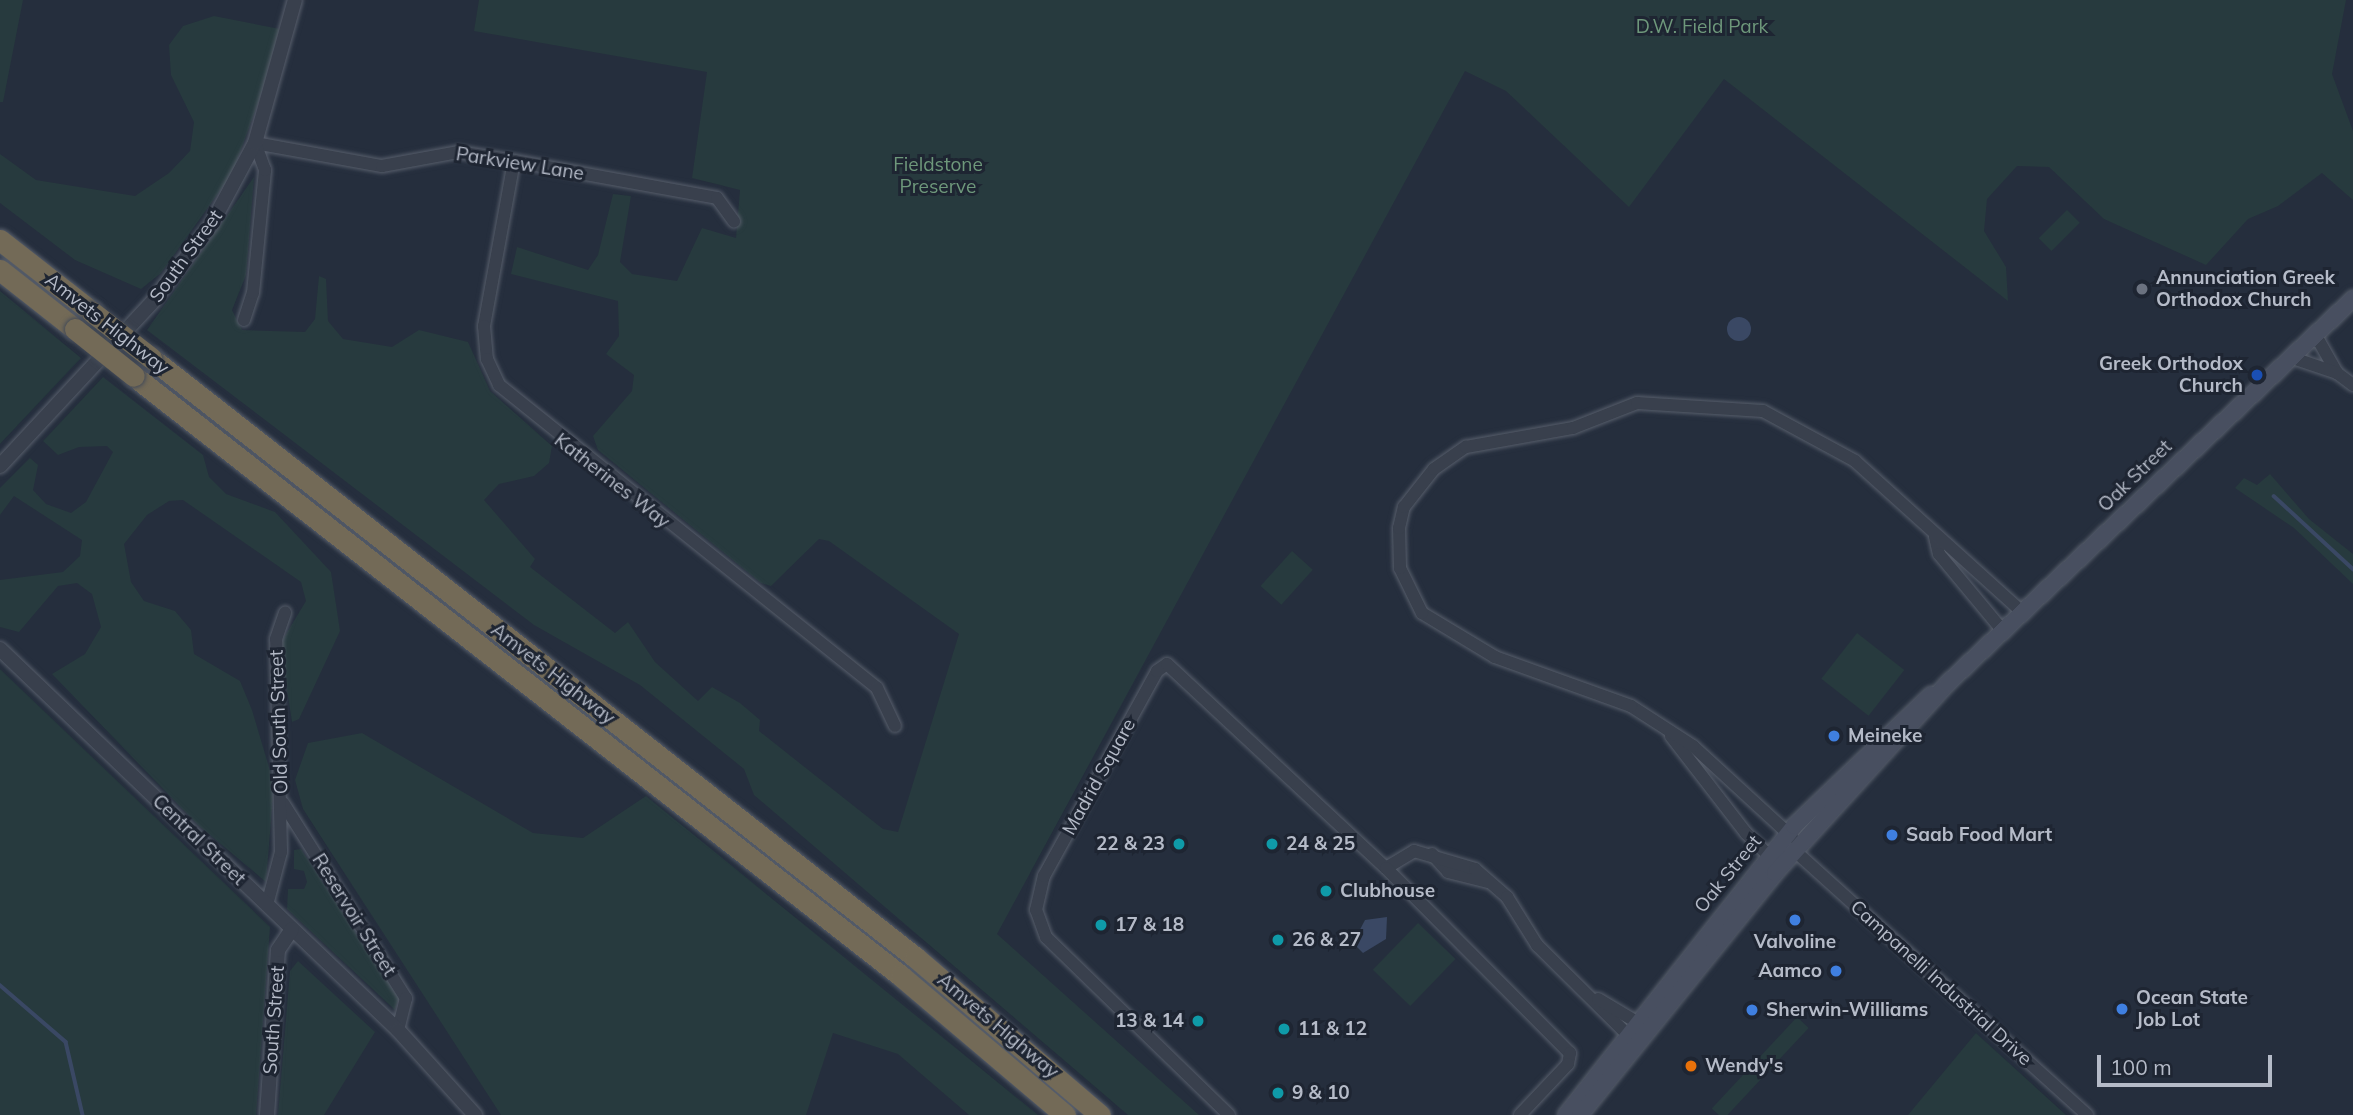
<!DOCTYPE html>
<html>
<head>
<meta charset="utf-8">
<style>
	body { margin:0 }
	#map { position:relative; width:2353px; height:1115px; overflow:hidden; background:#252e3d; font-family:Mulish,sans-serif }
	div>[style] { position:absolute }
	.green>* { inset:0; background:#273a3e; transform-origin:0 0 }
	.water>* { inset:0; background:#3a4864 }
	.round { border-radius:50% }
	.stream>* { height:3.5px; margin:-1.75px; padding:0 1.75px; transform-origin:1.75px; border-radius:1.75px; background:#3a4864 }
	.roads { filter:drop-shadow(0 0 2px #575e6b) drop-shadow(0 0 2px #575e6b) }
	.minor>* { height:12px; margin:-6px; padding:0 6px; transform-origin:6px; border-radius:6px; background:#39404d }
	.tertiary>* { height:14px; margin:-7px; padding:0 7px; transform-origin:7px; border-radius:7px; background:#39404d }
	.secondary>* { height:16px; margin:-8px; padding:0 8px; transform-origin:8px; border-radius:8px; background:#484f60 }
	.motorway>* { height:21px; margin:-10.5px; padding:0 10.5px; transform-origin:10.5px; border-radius:10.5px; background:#736a57 }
	.bridges { filter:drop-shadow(0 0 2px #444b58) drop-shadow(0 0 2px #444b58) }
	.motorway-bridge>* { height:21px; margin:-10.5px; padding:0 10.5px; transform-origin:10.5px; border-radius:10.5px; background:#736a57 }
	.dots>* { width:19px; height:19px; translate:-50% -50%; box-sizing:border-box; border:4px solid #1e2532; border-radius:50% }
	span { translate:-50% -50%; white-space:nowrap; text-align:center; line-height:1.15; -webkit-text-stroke:6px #1e2532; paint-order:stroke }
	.park-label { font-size:19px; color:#6e987b }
	.street-label { font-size:19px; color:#b5bbc8 }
	.poi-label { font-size:19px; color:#b5bbc8; font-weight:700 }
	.left { translate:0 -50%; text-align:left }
	.right { translate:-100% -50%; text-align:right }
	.scale { position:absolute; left:2097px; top:1055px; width:175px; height:32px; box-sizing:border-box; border:4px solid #b5bbc8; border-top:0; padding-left:9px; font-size:21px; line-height:24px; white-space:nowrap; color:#b5bbc8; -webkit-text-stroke:5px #1e2532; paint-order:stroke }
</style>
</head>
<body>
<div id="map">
	<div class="green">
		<div style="clip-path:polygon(0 0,23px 0,3px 102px,0 102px)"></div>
		<div style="clip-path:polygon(479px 0,2346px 0,2332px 74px,2353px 131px,2353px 200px,2322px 173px,2278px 206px,2248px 219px,2206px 265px,2104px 219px,2049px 167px,2017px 166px,1987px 199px,1984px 231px,2006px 267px,2008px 301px,1724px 79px,1629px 207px,1506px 91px,1465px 71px,997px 934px,1199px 1115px,1128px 1115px,754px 795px,744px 769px,640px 685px,534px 625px,147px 330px,254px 177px,246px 275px,232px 310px,242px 330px,305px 332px,315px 319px,319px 276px,326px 279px,328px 321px,343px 339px,392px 347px,419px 330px,468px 342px,490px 391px,552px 446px,549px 463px,534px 476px,499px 484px,484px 500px,535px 559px,530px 567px,615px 633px,628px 622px,655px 662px,698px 701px,712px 687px,740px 703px,760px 720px,759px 731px,883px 829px,898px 832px,959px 634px,829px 541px,819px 539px,771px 586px,761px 583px,598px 450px,593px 436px,632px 391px,634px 375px,606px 354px,619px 336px,618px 301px,511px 274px,517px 247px,588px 270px,598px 255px,613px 194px,631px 196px,620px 262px,632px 274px,677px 281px,702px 228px,736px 238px,740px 190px,692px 178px,707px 72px,474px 31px)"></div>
		<div style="clip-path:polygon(214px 16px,285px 30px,232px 174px,161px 273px,141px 289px,75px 260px,0 203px,0 154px,36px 180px,135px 196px,169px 173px,190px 151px,194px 122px,171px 75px,169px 45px,183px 26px)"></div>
		<div style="left:2067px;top:210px;width:18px;height:40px;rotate:45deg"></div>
		<div style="clip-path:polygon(0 291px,81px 358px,0 444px)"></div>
		<div style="clip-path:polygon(103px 377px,203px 455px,209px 477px,226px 494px,275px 512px,331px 572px,340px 631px,299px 719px,292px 722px,280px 644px,306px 601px,301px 582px,183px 500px,169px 501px,147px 515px,124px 544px,131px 582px,144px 601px,175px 611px,191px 630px,194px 654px,240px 681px,252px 710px,274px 784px,266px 882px,197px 824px,52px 674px,85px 654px,101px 627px,92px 594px,77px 583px,58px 586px,19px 632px,0 627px,0 580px,63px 572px,80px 556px,82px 540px,14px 496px,0 515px,0 488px,30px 458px,38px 465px,33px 490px,46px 504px,71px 513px,86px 502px,113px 452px,107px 446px,79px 447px,58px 455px,43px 441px)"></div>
		<div style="clip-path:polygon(2270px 474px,2309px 519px,2353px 554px,2353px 584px,2294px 528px,2235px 488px,2244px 478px,2257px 485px)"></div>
		<div style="left:1292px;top:551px;width:28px;height:47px;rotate:42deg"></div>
		<div style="left:1857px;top:633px;width:60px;height:58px;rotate:38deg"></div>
		<div style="clip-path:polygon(0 669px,270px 927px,256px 1115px,0 1115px)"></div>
		<div style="clip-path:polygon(362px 733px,533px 833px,583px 838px,646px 796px,1038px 1115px,969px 1115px,898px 1054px,833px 1033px,806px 1115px,501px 1115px,303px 809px,295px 780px,308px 743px)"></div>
		<div style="clip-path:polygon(301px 849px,399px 999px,395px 1010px,287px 909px,288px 889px,304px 889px,307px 882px,304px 871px,294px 869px,294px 850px)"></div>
		<div style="left:1418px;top:923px;width:52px;height:65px;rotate:44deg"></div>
		<div style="clip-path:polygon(298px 961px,375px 1032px,324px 1115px,278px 1115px,290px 971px)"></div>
		<div style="left:1797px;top:1017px;width:16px;height:125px;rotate:43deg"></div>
		<div style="clip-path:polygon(1976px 1033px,2066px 1115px,1908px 1115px)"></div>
	</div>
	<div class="water">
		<div class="round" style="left:1727px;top:317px;width:24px;height:24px"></div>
		<div style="clip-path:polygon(1387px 917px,1386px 939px,1363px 953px,1353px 943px,1365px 920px)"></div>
	</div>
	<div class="stream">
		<div style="left:2274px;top:496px;width:108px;rotate:42.7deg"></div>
		<div style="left:0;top:985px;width:87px;rotate:40.8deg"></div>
		<div style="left:66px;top:1042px;width:75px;rotate:76.9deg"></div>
	</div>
	<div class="roads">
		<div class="minor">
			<div style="left:255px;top:143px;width:129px;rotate:10.3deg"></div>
			<div style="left:382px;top:166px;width:77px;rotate:-10.4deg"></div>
			<div style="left:458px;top:152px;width:57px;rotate:9.1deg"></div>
			<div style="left:514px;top:161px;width:206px;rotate:10.3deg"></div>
			<div style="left:717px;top:198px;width:29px;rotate:54deg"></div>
			<div style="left:514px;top:161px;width:168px;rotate:100.3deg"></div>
			<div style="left:484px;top:326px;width:33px;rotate:85deg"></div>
			<div style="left:487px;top:359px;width:29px;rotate:65deg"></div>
			<div style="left:499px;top:385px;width:484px;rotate:38.7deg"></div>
			<div style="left:877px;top:688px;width:42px;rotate:64.7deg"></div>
			<div style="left:244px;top:320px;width:28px;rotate:-72deg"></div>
			<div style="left:253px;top:293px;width:124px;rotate:-84.4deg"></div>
			<div style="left:265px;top:170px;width:29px;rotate:-110deg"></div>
			<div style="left:2315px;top:334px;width:45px;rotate:60.6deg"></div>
			<div style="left:2337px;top:373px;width:20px;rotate:37deg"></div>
			<div style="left:2290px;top:357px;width:50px;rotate:18.8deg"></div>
			<div style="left:1935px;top:537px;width:17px;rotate:77deg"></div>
			<div style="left:1939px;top:554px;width:100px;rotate:50.3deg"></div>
			<div style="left:1671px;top:736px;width:123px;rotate:52.3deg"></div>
			<div style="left:1746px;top:833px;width:33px;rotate:45deg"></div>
			<div style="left:1769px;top:856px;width:9px;rotate:-13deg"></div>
			<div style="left:283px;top:803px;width:231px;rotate:57.8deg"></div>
			<div style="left:406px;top:998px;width:33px;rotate:104deg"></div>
			<div style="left:1792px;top:837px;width:134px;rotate:-137.4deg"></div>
			<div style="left:1693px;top:746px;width:74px;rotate:-147.2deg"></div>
			<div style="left:1631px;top:706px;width:145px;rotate:-160.2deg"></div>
			<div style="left:1495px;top:657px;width:85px;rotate:-148.9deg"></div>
			<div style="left:1422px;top:613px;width:50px;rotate:-116.1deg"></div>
			<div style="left:1400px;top:568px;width:40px;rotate:-91.4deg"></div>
			<div style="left:1399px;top:528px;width:22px;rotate:-77deg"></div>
			<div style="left:1404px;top:507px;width:48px;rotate:-51.7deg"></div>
			<div style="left:1434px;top:469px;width:39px;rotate:-35deg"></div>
			<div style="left:1466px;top:447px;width:109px;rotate:-10.1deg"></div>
			<div style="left:1573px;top:428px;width:69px;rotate:-21.3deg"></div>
			<div style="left:1637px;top:403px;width:126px;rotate:3.6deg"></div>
			<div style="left:1763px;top:411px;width:105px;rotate:28.5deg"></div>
			<div style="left:1855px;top:461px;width:225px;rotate:42.1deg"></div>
			<div style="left:1795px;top:851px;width:394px;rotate:42.1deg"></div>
			<div style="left:1432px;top:854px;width:24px;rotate:48deg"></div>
			<div style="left:1448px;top:872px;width:41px;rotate:14deg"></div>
			<div style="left:1386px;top:868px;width:33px;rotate:-31deg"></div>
			<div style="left:1414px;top:851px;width:64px;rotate:16.4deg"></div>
			<div style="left:1475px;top:869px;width:43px;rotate:41.2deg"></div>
			<div style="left:1507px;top:897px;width:57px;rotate:58deg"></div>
			<div style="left:1537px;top:945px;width:136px;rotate:44.7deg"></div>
			<div style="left:267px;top:905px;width:55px;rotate:-75.2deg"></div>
			<div style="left:281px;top:852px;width:213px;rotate:-91.3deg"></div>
			<div style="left:276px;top:639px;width:28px;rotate:-71deg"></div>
			<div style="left:1598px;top:999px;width:55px;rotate:30.8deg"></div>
			<div style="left:1229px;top:1115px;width:255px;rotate:-135.8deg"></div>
			<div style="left:1046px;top:937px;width:29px;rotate:-110deg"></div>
			<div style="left:1036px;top:910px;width:35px;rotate:-77deg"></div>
			<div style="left:1044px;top:876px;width:234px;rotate:-61.1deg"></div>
			<div style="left:1157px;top:671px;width:12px;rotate:-35deg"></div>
			<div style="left:1167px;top:664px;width:299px;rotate:43deg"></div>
			<div style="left:1386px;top:868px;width:261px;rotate:45.2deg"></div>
			<div style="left:1570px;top:1053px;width:11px;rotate:100deg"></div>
			<div style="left:1568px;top:1064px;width:70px;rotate:133.3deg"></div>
		</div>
		<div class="tertiary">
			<div style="left:0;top:466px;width:226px;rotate:-47.1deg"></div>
			<div style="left:154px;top:300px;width:94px;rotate:-52.8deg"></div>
			<div style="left:211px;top:225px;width:93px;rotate:-61.8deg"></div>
			<div style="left:255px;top:143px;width:148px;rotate:-74.4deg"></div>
			<div style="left:0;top:649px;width:551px;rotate:43.75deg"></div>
			<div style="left:398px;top:1030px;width:115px;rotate:47.8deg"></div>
			<div style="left:267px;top:1115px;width:165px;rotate:-86.2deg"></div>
			<div style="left:278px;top:950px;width:25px;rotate:-56deg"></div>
		</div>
		<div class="secondary">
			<div style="left:1566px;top:1115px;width:368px;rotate:-51.7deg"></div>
			<div style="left:1794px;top:826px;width:190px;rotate:-43.7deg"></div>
			<div style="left:1580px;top:1115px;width:311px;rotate:-51.1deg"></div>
			<div style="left:1775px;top:873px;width:256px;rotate:-47.7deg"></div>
			<div style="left:1947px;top:684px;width:560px;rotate:-43.48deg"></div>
		</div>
		<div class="motorway">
			<div style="left:0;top:240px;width:117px;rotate:38deg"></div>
			<div style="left:0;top:270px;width:95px;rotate:38.2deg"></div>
			<div style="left:151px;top:358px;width:971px;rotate:38.1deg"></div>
			<div style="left:915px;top:957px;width:243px;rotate:40.5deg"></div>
			<div style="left:134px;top:376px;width:974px;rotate:38.03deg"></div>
			<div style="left:901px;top:976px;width:215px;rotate:40.3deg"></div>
		</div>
	</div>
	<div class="bridges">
		<div class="motorway-bridge">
			<div style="left:92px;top:312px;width:75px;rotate:37.9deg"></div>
			<div style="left:75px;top:329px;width:75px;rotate:38.5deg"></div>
		</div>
	</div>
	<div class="dots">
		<div style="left:2142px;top:289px;background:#6b7280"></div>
		<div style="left:2257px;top:375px;background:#1a4fb4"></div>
		<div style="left:1834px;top:736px;background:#3f7fe0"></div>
		<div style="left:1892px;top:835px;background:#3f7fe0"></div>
		<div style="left:1179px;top:844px;background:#0f9aa8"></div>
		<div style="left:1272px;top:844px;background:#0f9aa8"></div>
		<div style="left:1326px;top:891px;background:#0f9aa8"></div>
		<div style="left:1795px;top:920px;background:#3f7fe0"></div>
		<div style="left:1101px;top:925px;background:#0f9aa8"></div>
		<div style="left:1278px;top:940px;background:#0f9aa8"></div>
		<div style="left:1836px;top:971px;background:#3f7fe0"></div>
		<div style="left:2122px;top:1009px;background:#3f7fe0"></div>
		<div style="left:1752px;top:1010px;background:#3f7fe0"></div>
		<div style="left:1198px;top:1021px;background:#0f9aa8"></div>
		<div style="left:1284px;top:1029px;background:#0f9aa8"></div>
		<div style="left:1691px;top:1066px;background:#e8710a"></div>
		<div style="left:1278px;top:1093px;background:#0f9aa8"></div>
	</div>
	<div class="park-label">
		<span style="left:1702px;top:27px">D.W. Field Park</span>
		<span style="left:938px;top:176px">Fieldstone<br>Preserve</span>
	</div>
	<div class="street-label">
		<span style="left:520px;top:164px;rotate:9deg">Parkview Lane</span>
		<span style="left:186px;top:256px;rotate:-54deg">South Street</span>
		<span style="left:107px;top:324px;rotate:38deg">Amvets Highway</span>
		<span style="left:2135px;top:476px;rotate:-44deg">Oak Street</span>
		<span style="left:612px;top:481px;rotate:38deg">Katherines Way</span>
		<span style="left:553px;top:674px;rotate:38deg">Amvets Highway</span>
		<span style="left:279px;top:722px;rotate:-92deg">Old South Street</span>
		<span style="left:1099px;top:777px;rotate:-61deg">Madrid Square</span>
		<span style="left:199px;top:840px;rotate:44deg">Central Street</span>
		<span style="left:1728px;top:874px;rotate:-51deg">Oak Street</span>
		<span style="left:354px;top:915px;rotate:58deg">Reservoir Street</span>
		<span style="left:1941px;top:983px;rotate:42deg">Campanelli Industrial Drive</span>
		<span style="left:274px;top:1020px;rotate:-86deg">South Street</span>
		<span style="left:998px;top:1026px;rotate:40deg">Amvets Highway</span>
	</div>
	<div class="poi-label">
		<span class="left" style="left:2156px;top:289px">Annunciation Greek<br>Orthodox Church</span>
		<span class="right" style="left:2243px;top:375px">Greek Orthodox<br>Church</span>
		<span class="left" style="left:1848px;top:736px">Meineke</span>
		<span class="left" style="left:1906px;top:835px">Saab Food Mart</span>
		<span class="right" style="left:1165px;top:844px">22 &amp; 23</span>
		<span class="left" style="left:1286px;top:844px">24 &amp; 25</span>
		<span class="left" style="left:1340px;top:891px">Clubhouse</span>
		<span class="left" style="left:1115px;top:925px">17 &amp; 18</span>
		<span class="left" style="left:1292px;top:940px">26 &amp; 27</span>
		<span style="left:1795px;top:942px">Valvoline</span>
		<span class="right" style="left:1822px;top:971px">Aamco</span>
		<span class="left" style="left:2136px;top:1009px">Ocean State<br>Job Lot</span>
		<span class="left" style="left:1766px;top:1010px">Sherwin-Williams</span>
		<span class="right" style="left:1184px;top:1021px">13 &amp; 14</span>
		<span class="left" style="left:1298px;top:1029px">11 &amp; 12</span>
		<span class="left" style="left:1705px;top:1066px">Wendy's</span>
		<span class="left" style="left:1292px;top:1093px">9 &amp; 10</span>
	</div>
	<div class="scale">100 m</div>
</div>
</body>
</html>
